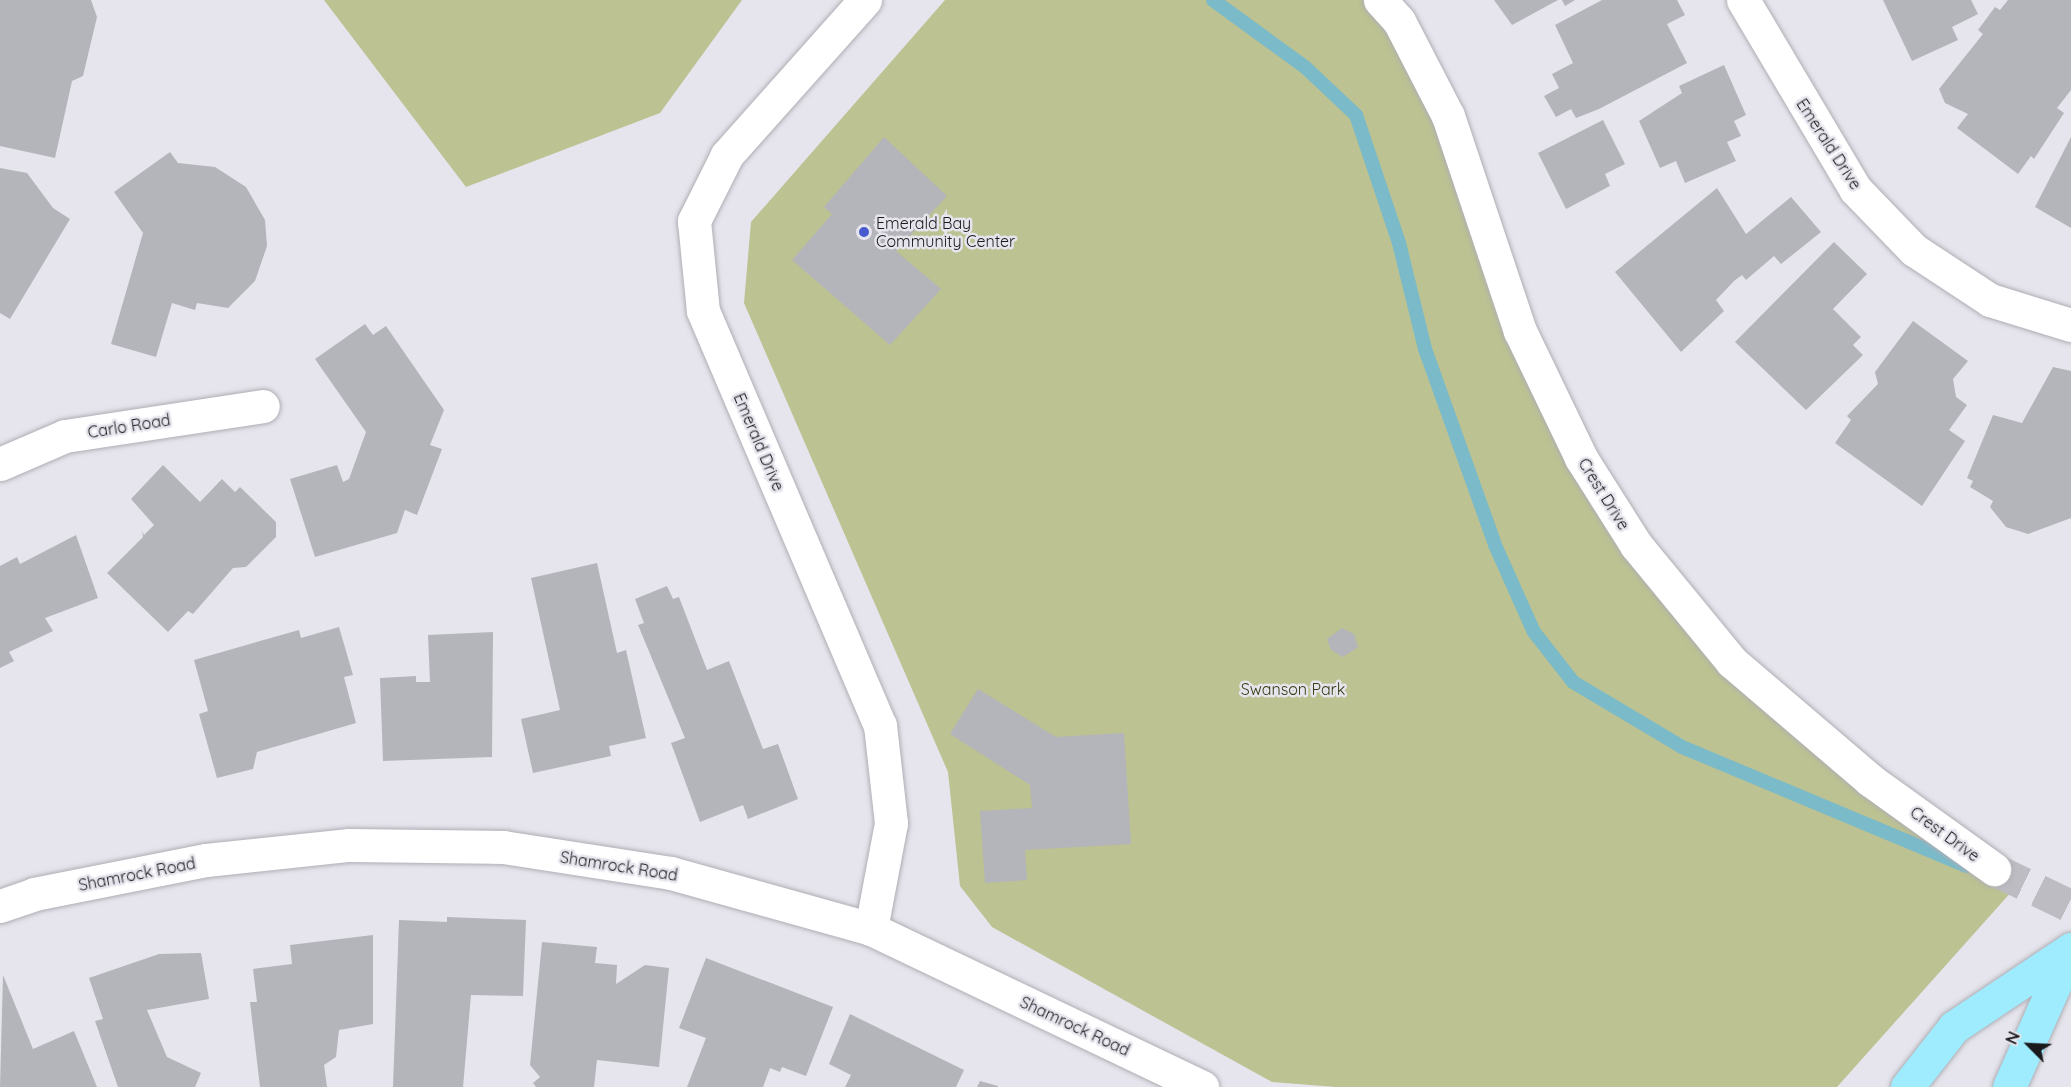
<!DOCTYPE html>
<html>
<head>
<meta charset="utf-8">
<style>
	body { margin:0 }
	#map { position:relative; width:2071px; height:1087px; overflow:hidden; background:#e6e5ed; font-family:Quicksand,sans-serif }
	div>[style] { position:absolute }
	.green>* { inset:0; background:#bcc292 }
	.stream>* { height:14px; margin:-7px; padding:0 7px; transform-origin:7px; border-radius:7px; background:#7abac9 }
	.building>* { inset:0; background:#b4b4bb }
	.minor-tunnel>* { height:33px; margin-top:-16.5px; transform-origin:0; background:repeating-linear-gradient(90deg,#bdbcc3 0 33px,transparent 0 49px) }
	.roads { filter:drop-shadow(0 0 2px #afaeb5) drop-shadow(0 0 2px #afaeb5) }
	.minor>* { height:33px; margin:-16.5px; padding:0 16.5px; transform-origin:16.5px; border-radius:16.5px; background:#fff }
	.trunk>* { height:33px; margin:-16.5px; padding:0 16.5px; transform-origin:16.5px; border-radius:16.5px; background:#9eecfe }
	.dots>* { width:16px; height:16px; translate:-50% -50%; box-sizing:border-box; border:3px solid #e6e5ed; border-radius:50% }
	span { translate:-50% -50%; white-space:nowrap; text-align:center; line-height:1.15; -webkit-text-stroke:5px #e6e5ed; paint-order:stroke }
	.street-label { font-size:16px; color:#1a1a1d }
	.poi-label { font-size:16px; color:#1a1a1d }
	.left { translate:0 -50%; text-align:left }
	.park-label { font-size:16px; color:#373a12 }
	.north { position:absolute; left:1999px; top:1015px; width:60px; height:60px; -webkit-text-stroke:4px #e6e5ed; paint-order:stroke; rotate:294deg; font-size:16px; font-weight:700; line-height:24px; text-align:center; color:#1a1a1d }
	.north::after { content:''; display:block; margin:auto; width:21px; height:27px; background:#1a1a1d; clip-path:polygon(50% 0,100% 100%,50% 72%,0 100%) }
</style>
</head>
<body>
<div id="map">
	<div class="green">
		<div style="clip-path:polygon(324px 0,742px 0,660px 113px,466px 187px)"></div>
		<div style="clip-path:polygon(945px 0,1363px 0,1386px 27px,1437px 119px,1510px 334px,1722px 670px,2013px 890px,1837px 1087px,1336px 1087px,1272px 1082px,992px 927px,960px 886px,948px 772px,744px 303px,751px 222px)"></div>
	</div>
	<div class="stream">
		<div style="left:1213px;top:0;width:114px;rotate:36.1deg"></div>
		<div style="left:1305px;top:67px;width:70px;rotate:43.3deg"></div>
		<div style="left:1356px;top:115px;width:135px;rotate:71.4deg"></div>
		<div style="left:1399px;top:243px;width:109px;rotate:76.2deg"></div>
		<div style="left:1425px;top:349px;width:208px;rotate:70.3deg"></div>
		<div style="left:1495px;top:545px;width:95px;rotate:65.9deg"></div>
		<div style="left:1534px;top:632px;width:63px;rotate:52deg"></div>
		<div style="left:1573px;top:682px;width:127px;rotate:30.8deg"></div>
		<div style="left:1682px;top:747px;width:308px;rotate:22.7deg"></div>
	</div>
	<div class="building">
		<div style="clip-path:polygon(0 0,91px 0,97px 17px,83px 76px,72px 81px,55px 158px,0 146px)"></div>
		<div style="clip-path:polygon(1494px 0,1558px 0,1512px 25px)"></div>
		<div style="clip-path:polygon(1562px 0,1575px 0,1565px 6px)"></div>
		<div style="clip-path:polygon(1602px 0,1677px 0,1685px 15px,1667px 24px,1687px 63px,1599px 109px,1576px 118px,1571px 109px,1556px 117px,1544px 96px,1559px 88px,1552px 74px,1573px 63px,1555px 25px)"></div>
		<div style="clip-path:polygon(1883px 0,1971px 0,1978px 14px,1952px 27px,1958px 40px,1912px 61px)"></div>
		<div style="clip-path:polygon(2008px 0,2071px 0,2071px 90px,2057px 108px,2064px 113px,2034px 159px,2031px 156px,2018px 174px,1957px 128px,1968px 114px,1945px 103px,1939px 89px,1983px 34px,1978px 30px,1995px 7px,2000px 10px)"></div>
		<div style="clip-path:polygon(1724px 65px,1746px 115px,1734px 121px,1741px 136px,1727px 142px,1736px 161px,1685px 183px,1676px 161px,1660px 168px,1639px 121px,1682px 93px,1679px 86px)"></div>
		<div style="clip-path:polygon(1603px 120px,1625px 164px,1605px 174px,1610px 186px,1566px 209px,1538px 153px)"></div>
		<div style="clip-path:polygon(884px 137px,947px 196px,896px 251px,941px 289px,890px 345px,792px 260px,832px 214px,824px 207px)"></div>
		<div style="clip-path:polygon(2071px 137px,2071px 228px,2035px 207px)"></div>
		<div style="clip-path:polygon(170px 152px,178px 163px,215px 167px,246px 187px,265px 220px,267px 246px,255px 281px,228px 308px,197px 303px,195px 310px,172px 303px,156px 357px,111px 344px,143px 233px,114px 192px)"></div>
		<div style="clip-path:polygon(0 168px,27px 173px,53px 208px,70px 219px,10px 319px,0 313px)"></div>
		<div style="clip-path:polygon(1717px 188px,1746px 234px,1791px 197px,1821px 232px,1781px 264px,1774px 256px,1746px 280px,1742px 275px,1734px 281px,1716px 300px,1724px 311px,1681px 352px,1615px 272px)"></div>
		<div style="clip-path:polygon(1834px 242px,1867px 274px,1833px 309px,1861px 337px,1853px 345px,1863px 355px,1806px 410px,1735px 342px)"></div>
		<div style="clip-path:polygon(1913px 321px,1968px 361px,1953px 379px,1956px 397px,1967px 405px,1949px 430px,1965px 441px,1922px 506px,1835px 443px,1851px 420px,1847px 416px,1878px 384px,1875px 372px)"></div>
		<div style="clip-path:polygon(365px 324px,373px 335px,386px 326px,444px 410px,430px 445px,442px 449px,417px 515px,405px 510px,397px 533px,315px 557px,290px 479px,337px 465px,343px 482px,349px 479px,366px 432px,315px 359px)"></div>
		<div style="clip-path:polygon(2053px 367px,2071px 371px,2071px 518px,2028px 534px,2006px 527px,1990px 507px,1993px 501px,1970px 487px,1973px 481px,1967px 478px,1993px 415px,2022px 423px)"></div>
		<div style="clip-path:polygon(163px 465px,200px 502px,222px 479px,235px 492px,240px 487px,276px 522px,276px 537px,246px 567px,233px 568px,193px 614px,188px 611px,168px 632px,107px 573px,143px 537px,142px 531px,144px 535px,154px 525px,131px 499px)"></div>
		<div style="clip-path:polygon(76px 535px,98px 598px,45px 618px,53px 631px,9px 652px,14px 661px,0 668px,0 566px,17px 557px,20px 564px)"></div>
		<div style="clip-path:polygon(597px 563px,617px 653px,626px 650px,646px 738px,609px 746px,611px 756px,533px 773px,521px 719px,560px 710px,531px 578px)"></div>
		<div style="clip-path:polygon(667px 586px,673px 599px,679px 597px,707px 670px,729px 661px,763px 749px,778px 744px,798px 799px,748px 819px,743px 805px,700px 822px,671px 743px,685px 738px,638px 625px,644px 623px,635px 599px)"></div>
		<div style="clip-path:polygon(339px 627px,353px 675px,344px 677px,356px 723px,257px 752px,253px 769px,217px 778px,199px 714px,208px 711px,194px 660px,299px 630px,301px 638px)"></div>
		<div style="clip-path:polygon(1342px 628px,1354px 634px,1358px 647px,1343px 657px,1331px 650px,1327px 639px)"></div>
		<div style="clip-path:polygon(493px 632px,492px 757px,383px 761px,380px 678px,416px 676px,416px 682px,430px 682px,428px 635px)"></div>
		<div style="clip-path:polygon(978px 689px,1056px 737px,1124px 733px,1131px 844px,1025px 850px,1027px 880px,985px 883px,980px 811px,1032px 808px,1030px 785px,950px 734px)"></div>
		<div style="clip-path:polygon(447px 917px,526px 920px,523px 996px,471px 995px,463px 1087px,393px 1087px,399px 920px,447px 922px)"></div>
		<div style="clip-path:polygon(373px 935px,373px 1024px,339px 1030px,336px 1057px,324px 1065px,327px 1087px,260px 1087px,250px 1002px,257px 1002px,253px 969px,292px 964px,290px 945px)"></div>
		<div style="clip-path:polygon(542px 942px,597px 947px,595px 963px,617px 965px,616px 984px,645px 965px,669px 968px,659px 1067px,597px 1060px,594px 1087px,536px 1087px,533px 1083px,540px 1077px,530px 1065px)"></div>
		<div style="clip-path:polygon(201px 953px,209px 999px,147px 1010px,167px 1057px,201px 1073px,195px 1087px,118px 1087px,95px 1021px,103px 1019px,89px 978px,159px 954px)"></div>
		<div style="clip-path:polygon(706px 958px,833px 1007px,806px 1076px,782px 1067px,780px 1072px,770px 1068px,763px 1087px,687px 1087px,706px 1038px,679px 1028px)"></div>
		<div style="clip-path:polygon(3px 975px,33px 1049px,74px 1031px,97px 1087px,0 1087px)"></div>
		<div style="clip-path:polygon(850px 1014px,964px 1070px,956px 1087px,845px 1087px,851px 1075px,829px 1064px)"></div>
		<div style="clip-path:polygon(980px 1081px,998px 1086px,998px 1087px,977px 1087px)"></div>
	</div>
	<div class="minor-tunnel">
		<div style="left:1994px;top:869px;width:85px;rotate:25.7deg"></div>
	</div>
	<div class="roads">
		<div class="minor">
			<div style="left:865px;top:0;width:208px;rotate:131.7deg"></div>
			<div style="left:727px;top:155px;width:74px;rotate:116.6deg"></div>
			<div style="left:694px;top:221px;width:90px;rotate:84.3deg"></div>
			<div style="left:703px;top:311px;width:450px;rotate:66.9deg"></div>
			<div style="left:880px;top:725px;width:99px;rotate:83.6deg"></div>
			<div style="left:891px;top:823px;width:108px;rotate:100.7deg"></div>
			<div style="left:1380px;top:0;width:28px;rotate:48deg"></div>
			<div style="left:1399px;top:21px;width:107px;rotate:62.7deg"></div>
			<div style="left:1448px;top:116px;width:227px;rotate:71.5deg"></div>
			<div style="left:1520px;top:331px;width:141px;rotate:64.3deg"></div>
			<div style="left:1581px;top:458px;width:103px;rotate:57.7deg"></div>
			<div style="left:1636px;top:545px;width:151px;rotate:50.6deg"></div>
			<div style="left:1732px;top:662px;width:182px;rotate:40.5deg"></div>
			<div style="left:1870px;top:780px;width:153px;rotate:35.7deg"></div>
			<div style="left:1743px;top:0;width:220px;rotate:59.3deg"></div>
			<div style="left:1855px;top:189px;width:85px;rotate:46deg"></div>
			<div style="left:1914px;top:250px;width:91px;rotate:33.3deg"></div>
			<div style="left:1990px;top:300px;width:85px;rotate:17.2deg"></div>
			<div style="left:0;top:464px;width:71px;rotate:-23.3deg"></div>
			<div style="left:65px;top:436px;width:200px;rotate:-8.6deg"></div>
			<div style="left:0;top:906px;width:36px;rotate:-19deg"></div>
			<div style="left:34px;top:894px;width:175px;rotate:-11.2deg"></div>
			<div style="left:206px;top:860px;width:144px;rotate:-6deg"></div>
			<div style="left:349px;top:845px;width:154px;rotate:0.7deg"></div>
			<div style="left:503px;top:847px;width:170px;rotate:8.8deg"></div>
			<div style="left:671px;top:873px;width:208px;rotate:15.6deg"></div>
			<div style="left:871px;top:929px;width:367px;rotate:25.5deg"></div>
		</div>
		<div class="trunk">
			<div style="left:1907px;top:1087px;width:76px;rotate:-51.9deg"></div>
			<div style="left:1954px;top:1027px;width:141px;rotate:-33.7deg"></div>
			<div style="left:2009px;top:1087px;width:150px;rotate:-66deg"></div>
		</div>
	</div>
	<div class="dots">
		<div style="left:864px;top:232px;background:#4959ce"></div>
	</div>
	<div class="street-label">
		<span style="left:1829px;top:144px;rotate:57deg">Emerald Drive</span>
		<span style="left:129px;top:426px;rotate:-9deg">Carlo Road</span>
		<span style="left:759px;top:442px;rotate:67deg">Emerald Drive</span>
		<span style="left:1604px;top:494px;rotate:58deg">Crest Drive</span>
		<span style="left:1945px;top:834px;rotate:36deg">Crest Drive</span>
		<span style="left:619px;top:866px;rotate:9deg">Shamrock Road</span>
		<span style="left:137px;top:874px;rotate:-11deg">Shamrock Road</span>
		<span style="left:1075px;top:1026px;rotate:25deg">Shamrock Road</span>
	</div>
	<div class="poi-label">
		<span class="left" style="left:876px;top:232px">Emerald Bay<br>Community Center</span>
	</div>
	<div class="park-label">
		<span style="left:1293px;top:689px">Swanson Park</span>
	</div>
	<div class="north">N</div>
</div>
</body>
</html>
